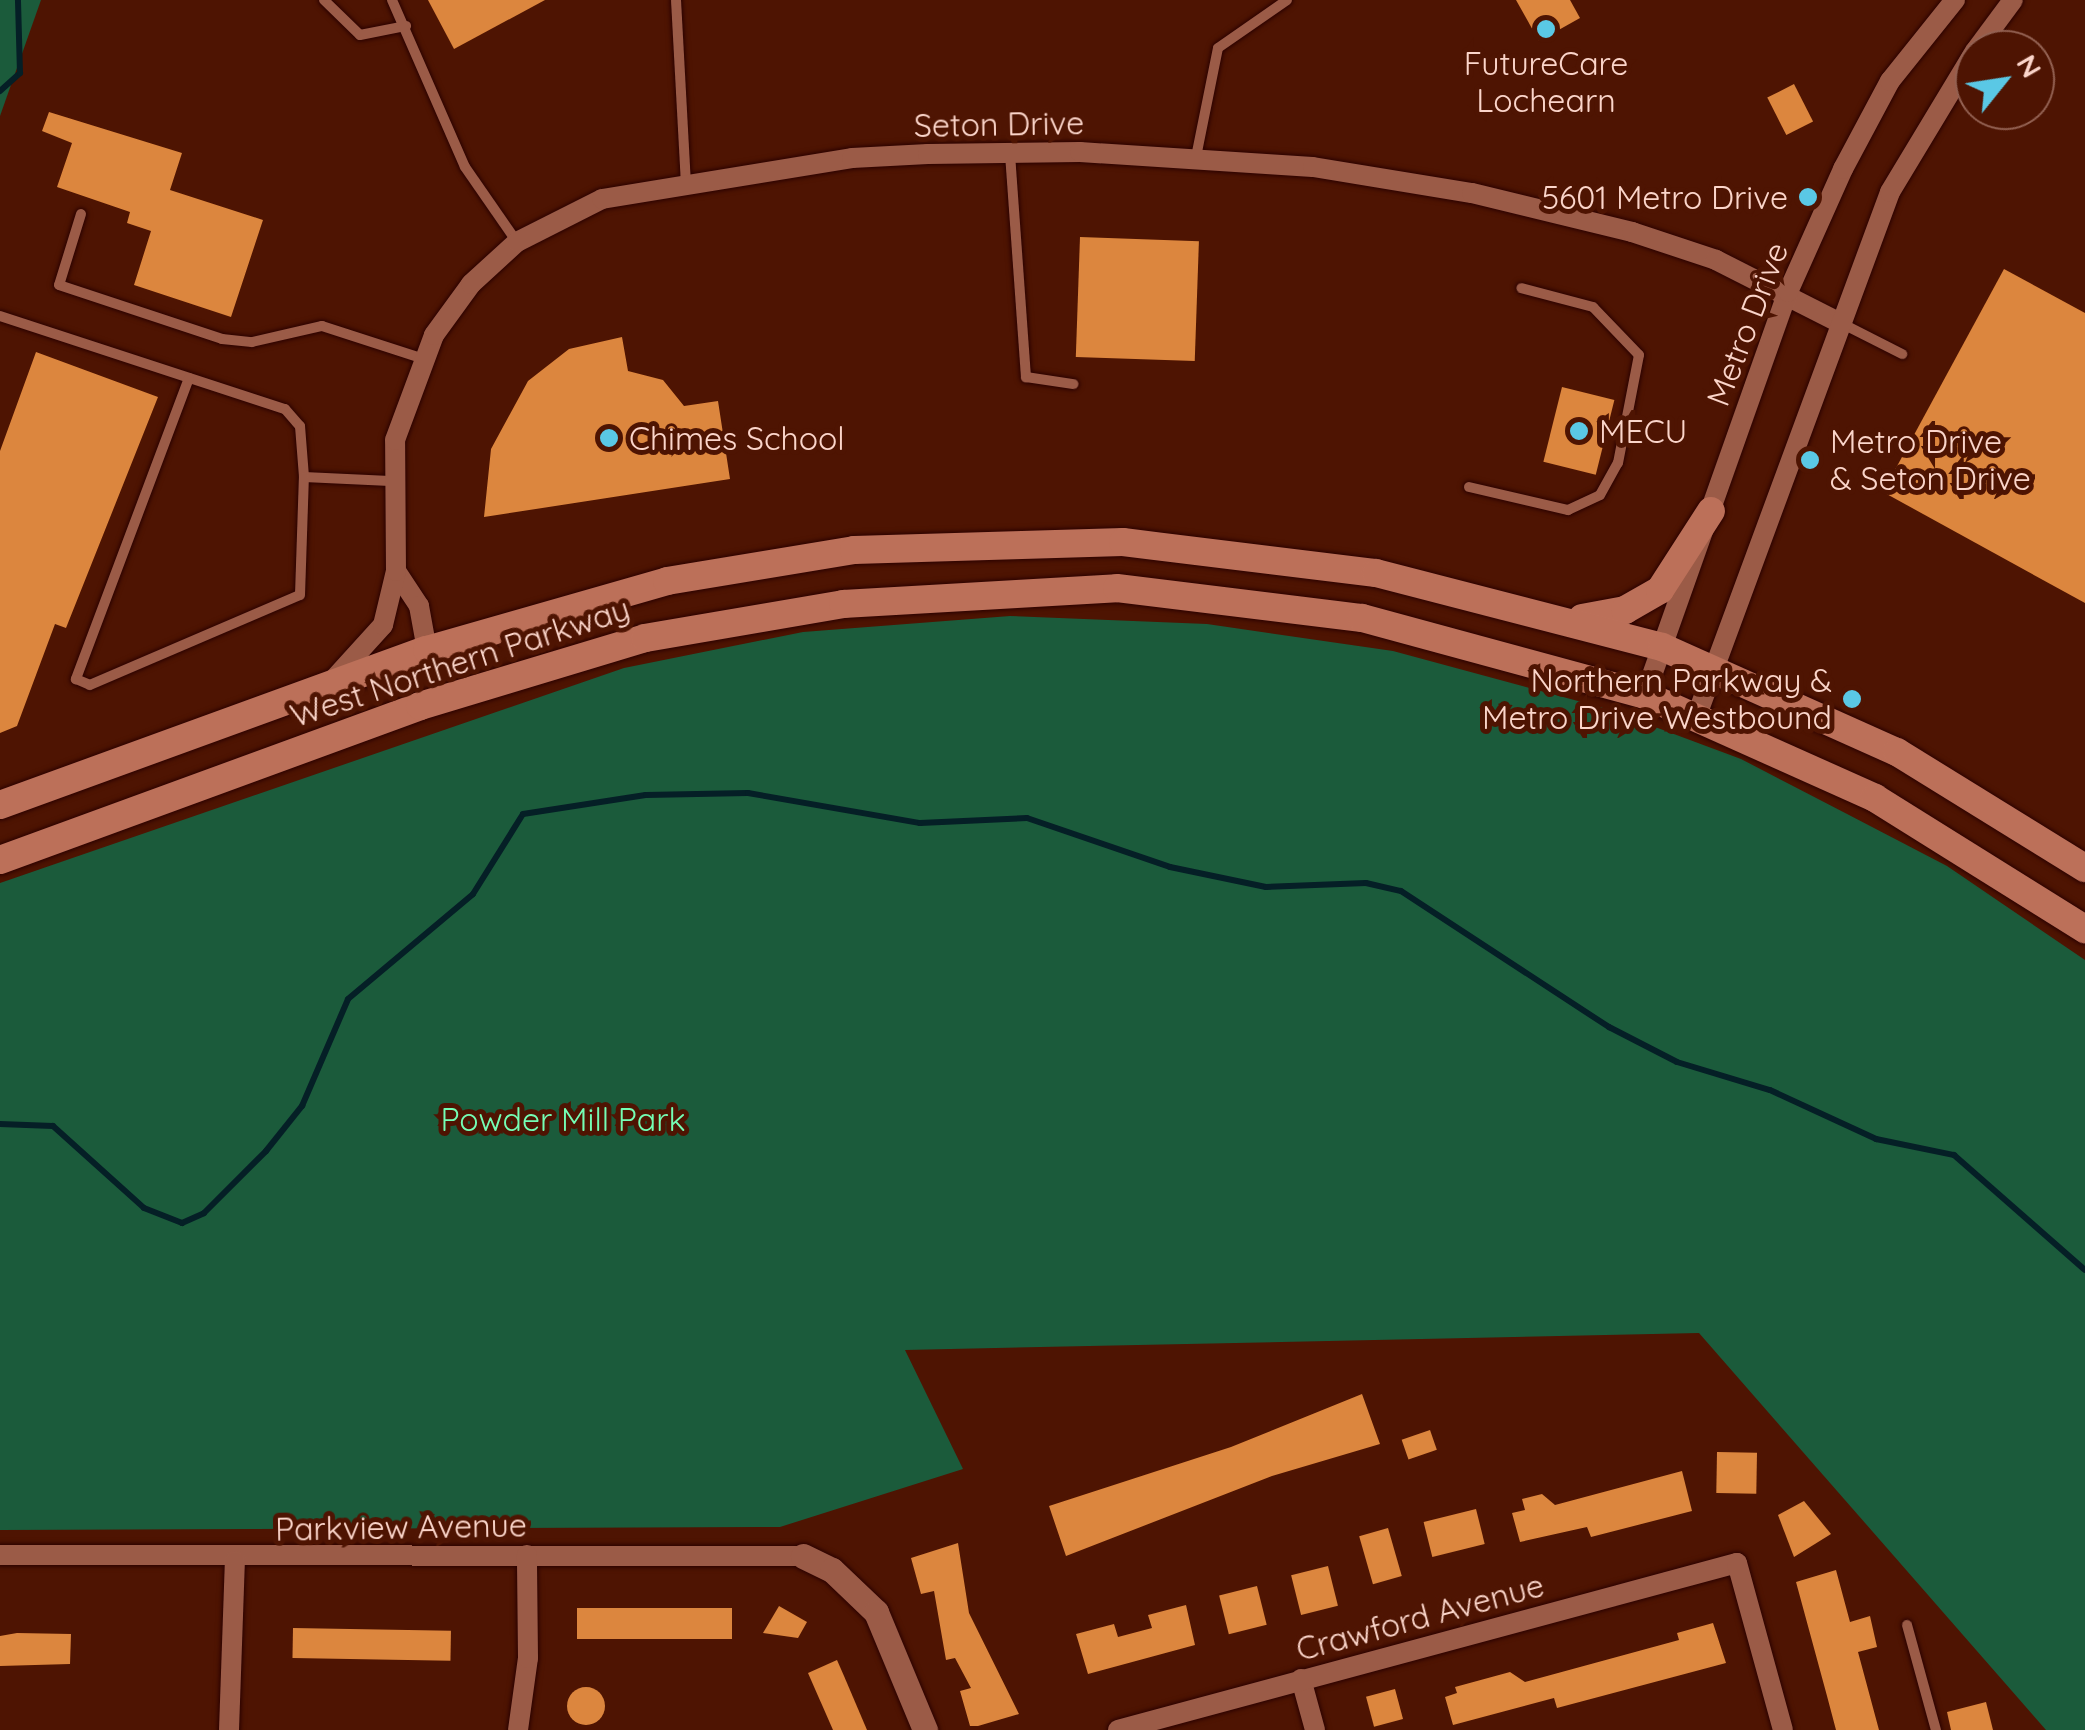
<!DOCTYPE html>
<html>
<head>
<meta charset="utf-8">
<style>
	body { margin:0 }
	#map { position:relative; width:2085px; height:1730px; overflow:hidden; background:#4e1402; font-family:Quicksand,sans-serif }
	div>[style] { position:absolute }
	.green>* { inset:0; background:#1b5b3b }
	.stream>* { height:6px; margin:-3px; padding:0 3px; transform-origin:3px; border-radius:3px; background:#051f26 }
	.building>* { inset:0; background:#dc863e; transform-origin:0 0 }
	.round { border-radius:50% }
	.roads { filter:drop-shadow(0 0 2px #2b0200) drop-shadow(0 0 2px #2b0200) }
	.service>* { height:10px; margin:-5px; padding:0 5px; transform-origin:5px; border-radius:5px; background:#9b5b47 }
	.minor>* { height:20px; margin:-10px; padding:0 10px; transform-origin:10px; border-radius:10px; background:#9b5b47 }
	.tertiary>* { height:25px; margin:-12.5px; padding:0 12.5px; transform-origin:12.5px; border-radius:12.5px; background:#9b5b47 }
	.primary>* { height:28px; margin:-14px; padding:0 14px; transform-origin:14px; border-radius:14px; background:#bc7059 }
	.dots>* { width:28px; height:28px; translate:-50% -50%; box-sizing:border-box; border:5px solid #4e1402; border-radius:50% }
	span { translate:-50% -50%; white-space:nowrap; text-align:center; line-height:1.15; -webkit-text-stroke:10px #4e1402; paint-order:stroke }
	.poi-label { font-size:32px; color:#fbd5ca }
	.right { translate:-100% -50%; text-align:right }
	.left { translate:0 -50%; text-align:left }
	.street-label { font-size:32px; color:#fbd5ca }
	.park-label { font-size:32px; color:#74feb5 }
	.north { position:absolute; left:1955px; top:30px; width:100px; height:100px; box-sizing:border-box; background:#4e1402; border:2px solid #936152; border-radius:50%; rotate:60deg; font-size:28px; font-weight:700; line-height:40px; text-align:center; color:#fbd5ca }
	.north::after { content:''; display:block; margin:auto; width:35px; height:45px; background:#5ac8e5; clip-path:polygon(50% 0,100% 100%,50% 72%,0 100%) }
</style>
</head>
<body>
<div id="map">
	<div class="green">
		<div style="clip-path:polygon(0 0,41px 0,0 116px)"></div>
		<div style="clip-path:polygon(1010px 616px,1207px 624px,1393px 651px,1604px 708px,1741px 759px,1849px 815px,1947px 866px,2085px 960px,2085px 1730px,2046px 1730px,1699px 1333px,905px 1350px,963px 1469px,780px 1527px,0 1530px,0 883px,624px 668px,803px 632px)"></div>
	</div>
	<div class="stream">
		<div style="left:0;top:91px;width:27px;rotate:-42deg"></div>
		<div style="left:20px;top:73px;width:73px;rotate:-91.6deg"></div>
		<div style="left:0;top:1124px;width:53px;rotate:2.2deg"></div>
		<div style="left:53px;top:1126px;width:122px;rotate:42deg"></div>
		<div style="left:144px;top:1208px;width:41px;rotate:21.5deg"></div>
		<div style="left:182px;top:1223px;width:24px;rotate:-24deg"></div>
		<div style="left:204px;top:1213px;width:88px;rotate:-45deg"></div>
		<div style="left:266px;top:1151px;width:58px;rotate:-51.3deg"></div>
		<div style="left:302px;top:1106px;width:116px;rotate:-66.7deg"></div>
		<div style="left:348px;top:999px;width:163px;rotate:-40deg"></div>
		<div style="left:473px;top:894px;width:94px;rotate:-58deg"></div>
		<div style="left:523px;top:814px;width:124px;rotate:-8.8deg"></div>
		<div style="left:646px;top:795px;width:102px;rotate:-1.1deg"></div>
		<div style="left:748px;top:793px;width:175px;rotate:9.9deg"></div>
		<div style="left:920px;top:823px;width:107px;rotate:-2.7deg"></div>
		<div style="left:1027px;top:818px;width:151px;rotate:18.9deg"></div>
		<div style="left:1170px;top:867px;width:98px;rotate:11.8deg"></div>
		<div style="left:1266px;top:887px;width:100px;rotate:-2.3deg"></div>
		<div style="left:1366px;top:883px;width:36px;rotate:13deg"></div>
		<div style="left:1401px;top:891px;width:249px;rotate:33.2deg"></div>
		<div style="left:1609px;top:1027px;width:76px;rotate:27.2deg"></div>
		<div style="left:1677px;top:1062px;width:97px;rotate:16.8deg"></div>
		<div style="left:1770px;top:1090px;width:117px;rotate:24.8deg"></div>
		<div style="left:1876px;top:1139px;width:80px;rotate:11.6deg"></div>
		<div style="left:1954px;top:1155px;width:174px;rotate:41.3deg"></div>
	</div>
	<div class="building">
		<div style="clip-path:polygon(428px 0,545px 0,454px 49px)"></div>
		<div style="clip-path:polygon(1516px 0,1570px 0,1580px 18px,1539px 41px)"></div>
		<div style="left:1794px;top:84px;width:42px;height:30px;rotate:63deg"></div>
		<div style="clip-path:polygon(49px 112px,182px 153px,170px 190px,263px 220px,231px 317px,134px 285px,151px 231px,127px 223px,130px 212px,57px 187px,72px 143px,42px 131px)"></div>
		<div style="left:1080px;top:237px;width:119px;height:120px;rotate:2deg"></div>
		<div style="clip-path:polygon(2004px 269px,2085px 313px,2085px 603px,1883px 492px)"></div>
		<div style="clip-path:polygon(622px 337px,628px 371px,663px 380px,684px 406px,718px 401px,730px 479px,484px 517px,491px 449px,528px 381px,569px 349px)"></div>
		<div style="clip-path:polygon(36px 352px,158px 397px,66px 628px,55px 624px,17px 726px,0 733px,0 451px)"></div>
		<div style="left:1562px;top:387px;width:54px;height:77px;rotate:14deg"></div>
		<div style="clip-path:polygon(1362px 1394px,1380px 1444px,1272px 1476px,1066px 1556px,1049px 1506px,1231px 1447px)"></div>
		<div style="left:1430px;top:1430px;width:21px;height:30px;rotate:71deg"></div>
		<div style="left:1717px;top:1452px;width:40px;height:41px;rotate:1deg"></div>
		<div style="clip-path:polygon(1682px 1471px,1692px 1511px,1591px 1537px,1587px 1527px,1520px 1542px,1512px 1513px,1525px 1510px,1522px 1499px,1542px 1494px,1555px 1505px)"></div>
		<div style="clip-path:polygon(1804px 1501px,1831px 1534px,1794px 1557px,1778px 1515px)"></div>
		<div style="left:1476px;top:1509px;width:36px;height:54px;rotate:76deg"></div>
		<div style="left:1388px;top:1528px;width:50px;height:30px;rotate:74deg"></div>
		<div style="clip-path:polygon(958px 1543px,969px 1613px,1019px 1714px,978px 1726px,970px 1726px,960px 1691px,971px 1688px,955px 1658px,946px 1660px,934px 1591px,921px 1594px,911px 1558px)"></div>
		<div style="left:1328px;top:1566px;width:41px;height:38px;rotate:76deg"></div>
		<div style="clip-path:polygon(1836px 1570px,1850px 1622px,1870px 1616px,1877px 1647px,1858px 1652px,1879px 1730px,1836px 1730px,1827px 1696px,1796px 1582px)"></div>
		<div style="left:1257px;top:1586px;width:40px;height:39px;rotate:76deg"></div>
		<div style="clip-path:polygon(1186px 1605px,1195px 1645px,1088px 1674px,1076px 1634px,1114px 1624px,1118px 1637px,1152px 1628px,1148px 1615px)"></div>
		<div style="clip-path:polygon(779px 1606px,807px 1622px,798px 1638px,763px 1633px)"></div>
		<div style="left:732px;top:1608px;width:31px;height:155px;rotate:90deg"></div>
		<div style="clip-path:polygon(1713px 1623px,1726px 1663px,1557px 1708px,1554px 1698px,1453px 1725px,1445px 1697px,1457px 1693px,1455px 1687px,1510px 1672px,1525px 1682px,1679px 1640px,1677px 1633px)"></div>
		<div style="left:293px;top:1628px;width:158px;height:30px;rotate:1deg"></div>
		<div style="clip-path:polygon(17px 1633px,71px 1634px,70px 1664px,0 1666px,0 1636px)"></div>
		<div style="clip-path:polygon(837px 1660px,844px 1676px,867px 1730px,833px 1730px,808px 1673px)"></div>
		<div class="round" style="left:567px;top:1687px;width:38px;height:38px"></div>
		<div style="left:1395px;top:1689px;width:31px;height:30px;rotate:75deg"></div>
		<div style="clip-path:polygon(1986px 1702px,1993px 1730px,1951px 1730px,1947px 1712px)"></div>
	</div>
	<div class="roads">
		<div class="service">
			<div style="left:324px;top:0;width:50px;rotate:44.2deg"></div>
			<div style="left:360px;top:35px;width:47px;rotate:-11.1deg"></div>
			<div style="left:392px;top:0;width:182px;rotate:66.4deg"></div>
			<div style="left:465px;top:167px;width:91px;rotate:55.3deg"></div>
			<div style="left:676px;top:0;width:182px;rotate:86.9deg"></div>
			<div style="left:1010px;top:154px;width:224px;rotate:85.9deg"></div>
			<div style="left:1026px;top:377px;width:48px;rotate:8.5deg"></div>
			<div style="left:1196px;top:157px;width:111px;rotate:-78.6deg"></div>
			<div style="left:1218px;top:48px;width:84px;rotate:-34.8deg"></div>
			<div style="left:81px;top:214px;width:74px;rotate:107.2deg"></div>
			<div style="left:59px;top:285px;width:172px;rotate:18.3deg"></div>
			<div style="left:222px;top:339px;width:30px;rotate:6deg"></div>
			<div style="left:252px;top:342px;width:72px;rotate:-12.9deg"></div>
			<div style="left:322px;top:326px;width:104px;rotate:17.9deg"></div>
			<div style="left:0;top:316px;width:300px;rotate:18.1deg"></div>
			<div style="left:285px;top:409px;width:23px;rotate:49deg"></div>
			<div style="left:300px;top:426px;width:51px;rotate:85.5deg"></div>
			<div style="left:304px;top:477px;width:86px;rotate:2.7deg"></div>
			<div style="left:1839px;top:322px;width:71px;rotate:26.9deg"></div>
			<div style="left:189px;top:378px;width:322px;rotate:110.6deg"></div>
			<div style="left:76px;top:679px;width:15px;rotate:23deg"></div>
			<div style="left:90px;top:685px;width:228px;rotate:-23.2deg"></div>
			<div style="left:300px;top:595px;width:118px;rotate:-88.1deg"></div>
			<div style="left:1469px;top:487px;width:102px;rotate:13.1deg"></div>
			<div style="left:1568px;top:510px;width:35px;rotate:-25deg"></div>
			<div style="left:1600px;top:495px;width:37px;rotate:-61deg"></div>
			<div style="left:1618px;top:463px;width:110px;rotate:-79deg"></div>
			<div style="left:1639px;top:355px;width:66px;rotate:-133.8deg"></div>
			<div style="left:1593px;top:307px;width:74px;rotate:-165.2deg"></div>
			<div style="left:1907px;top:1625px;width:109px;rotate:74.6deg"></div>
		</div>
		<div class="minor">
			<div style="left:1976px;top:50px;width:62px;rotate:-53.5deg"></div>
			<div style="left:396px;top:571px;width:42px;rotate:56.7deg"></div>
			<div style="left:419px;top:606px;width:45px;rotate:79.7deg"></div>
			<div style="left:334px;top:679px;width:73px;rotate:-47.8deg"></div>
			<div style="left:383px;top:625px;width:56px;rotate:-76.5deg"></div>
			<div style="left:396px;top:571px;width:131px;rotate:-90.4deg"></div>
			<div style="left:395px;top:440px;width:112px;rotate:-69.6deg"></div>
			<div style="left:434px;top:335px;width:63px;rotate:-54deg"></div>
			<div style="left:471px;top:284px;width:62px;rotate:-42.4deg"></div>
			<div style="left:517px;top:242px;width:95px;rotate:-26.8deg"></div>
			<div style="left:602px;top:199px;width:253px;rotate:-9.3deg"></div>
			<div style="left:852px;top:158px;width:76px;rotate:-3deg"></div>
			<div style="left:928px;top:154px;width:152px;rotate:-0.8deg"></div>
			<div style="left:1080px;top:152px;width:233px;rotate:3.7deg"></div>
			<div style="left:1313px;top:167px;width:161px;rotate:9.3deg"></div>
			<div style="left:1472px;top:193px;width:165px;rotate:13.7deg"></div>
			<div style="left:1632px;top:232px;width:89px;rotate:18.4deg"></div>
			<div style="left:1716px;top:260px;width:137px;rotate:26.9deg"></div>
			<div style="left:1645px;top:695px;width:428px;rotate:-70.5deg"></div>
			<div style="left:1788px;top:292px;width:135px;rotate:-65.9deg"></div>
			<div style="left:1843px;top:169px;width:100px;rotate:-61.9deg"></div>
			<div style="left:1890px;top:81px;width:104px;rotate:-51.3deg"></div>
			<div style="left:1697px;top:715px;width:557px;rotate:-69.74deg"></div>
			<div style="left:1890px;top:192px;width:165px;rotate:-58.9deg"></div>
			<div style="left:0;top:1555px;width:803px;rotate:0.07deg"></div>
			<div style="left:1301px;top:1679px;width:53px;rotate:74.6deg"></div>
			<div style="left:229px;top:1730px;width:169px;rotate:-88deg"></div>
			<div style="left:518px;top:1730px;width:73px;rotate:-82.1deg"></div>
			<div style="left:528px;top:1658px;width:103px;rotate:-90.6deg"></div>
			<div style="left:1118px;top:1730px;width:641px;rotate:-15.1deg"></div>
			<div style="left:1737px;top:1563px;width:173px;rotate:74.6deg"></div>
		</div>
		<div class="tertiary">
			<div style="left:803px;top:1556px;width:32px;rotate:26deg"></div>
			<div style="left:832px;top:1570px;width:61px;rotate:43.7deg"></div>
			<div style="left:876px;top:1612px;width:128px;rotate:67.4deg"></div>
		</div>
		<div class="primary">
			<div style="left:1582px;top:618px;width:44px;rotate:-10.5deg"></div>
			<div style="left:1625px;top:610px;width:40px;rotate:-29.7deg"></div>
			<div style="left:1660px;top:590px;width:94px;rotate:-57.2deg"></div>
			<div style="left:0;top:805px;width:454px;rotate:-20deg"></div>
			<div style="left:427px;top:650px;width:250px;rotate:-16deg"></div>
			<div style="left:667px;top:581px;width:190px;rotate:-9.4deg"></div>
			<div style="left:854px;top:550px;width:269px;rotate:-1.7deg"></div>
			<div style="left:1123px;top:542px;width:255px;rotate:7deg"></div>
			<div style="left:1376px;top:573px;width:295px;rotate:14.5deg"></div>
			<div style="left:1662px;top:647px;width:257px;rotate:24.1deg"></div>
			<div style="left:1897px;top:752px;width:221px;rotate:31.7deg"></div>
			<div style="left:0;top:860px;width:447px;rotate:-20.1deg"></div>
			<div style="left:420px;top:706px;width:235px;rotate:-16.8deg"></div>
			<div style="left:645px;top:638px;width:201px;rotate:-9.7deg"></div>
			<div style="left:843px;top:604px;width:274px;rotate:-3.3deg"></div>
			<div style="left:1117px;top:588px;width:247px;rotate:7deg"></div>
			<div style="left:1362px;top:618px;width:293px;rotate:15.2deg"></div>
			<div style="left:1645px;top:695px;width:252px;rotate:24.1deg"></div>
			<div style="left:1875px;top:798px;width:248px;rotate:32deg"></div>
		</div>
	</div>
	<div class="dots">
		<div style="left:1546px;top:29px;background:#5ac8e5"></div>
		<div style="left:1808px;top:197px;background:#5ac8e5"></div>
		<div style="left:1579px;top:431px;background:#5ac8e5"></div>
		<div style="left:609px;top:438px;background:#5ac8e5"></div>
		<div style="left:1810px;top:460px;background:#5ac8e5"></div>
		<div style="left:1852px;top:699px;background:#5ac8e5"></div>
	</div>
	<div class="poi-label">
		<span style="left:1546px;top:82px">FutureCare<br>Lochearn</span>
		<span class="right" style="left:1788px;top:197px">5601 Metro Drive</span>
		<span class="left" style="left:1599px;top:431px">MECU</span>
		<span class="left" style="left:629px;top:438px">Chimes School</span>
		<span class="left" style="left:1830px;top:460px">Metro Drive<br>&amp; Seton Drive</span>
		<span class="right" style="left:1832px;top:699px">Northern Parkway &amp;<br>Metro Drive Westbound</span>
	</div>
	<div class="street-label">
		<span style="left:999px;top:124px;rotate:-1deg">Seton Drive</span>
		<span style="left:1747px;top:324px;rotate:-69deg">Metro Drive</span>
		<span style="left:460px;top:662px;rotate:-18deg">West Northern Parkway</span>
		<span style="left:401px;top:1527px;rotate:-1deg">Parkview Avenue</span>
		<span style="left:1420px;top:1617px;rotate:-15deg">Crawford Avenue</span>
	</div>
	<div class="park-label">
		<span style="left:563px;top:1119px">Powder Mill Park</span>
	</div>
	<div class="north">N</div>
</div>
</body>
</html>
